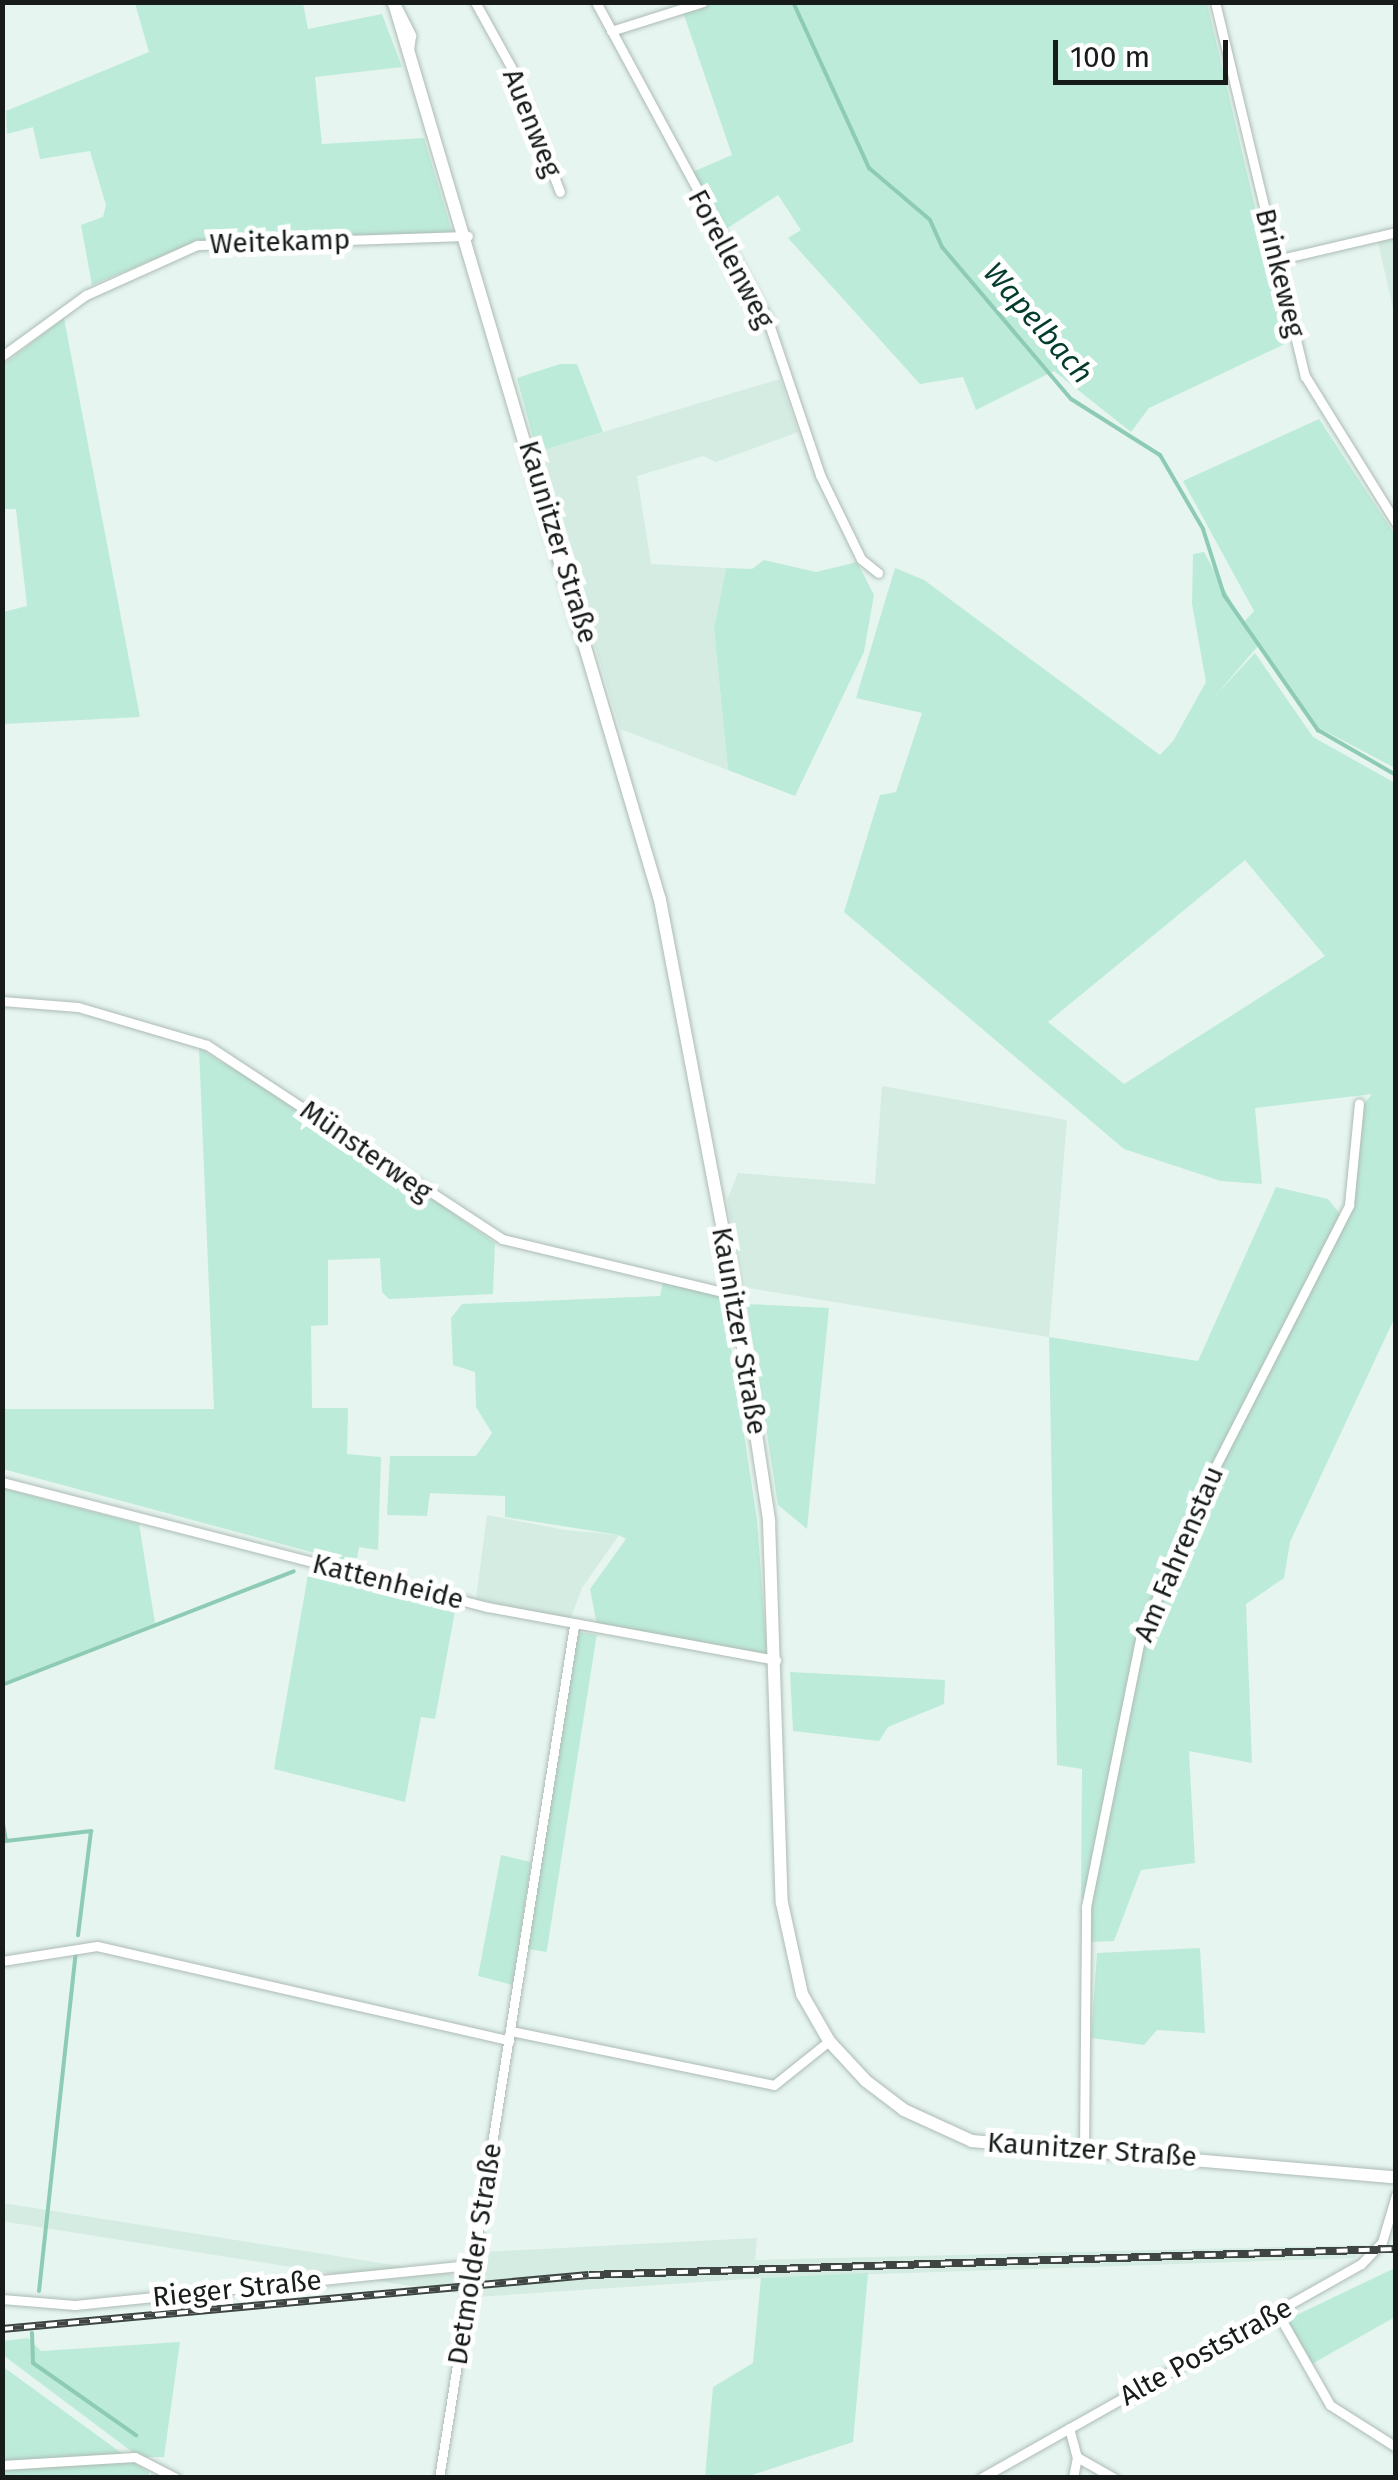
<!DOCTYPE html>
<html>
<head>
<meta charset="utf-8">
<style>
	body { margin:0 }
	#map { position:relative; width:1398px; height:2480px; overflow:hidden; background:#e6f5ef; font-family:"Fira Sans",sans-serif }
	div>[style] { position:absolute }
	.built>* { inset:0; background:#d4ece2; transform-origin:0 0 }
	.green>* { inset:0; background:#bdebd9; transform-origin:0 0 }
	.stream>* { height:4px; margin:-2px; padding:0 2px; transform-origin:2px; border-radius:2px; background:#8ecbb5 }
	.roads { filter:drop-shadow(0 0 2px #adbbb5) drop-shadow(0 0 2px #adbbb5) }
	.street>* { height:9px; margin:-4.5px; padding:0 4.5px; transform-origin:4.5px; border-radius:4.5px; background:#fff }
	.secondary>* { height:12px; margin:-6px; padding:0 6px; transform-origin:6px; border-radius:6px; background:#fff }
	.rail>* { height:8px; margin-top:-4px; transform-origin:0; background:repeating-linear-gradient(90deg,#fff 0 11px,#3f4543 0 22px); box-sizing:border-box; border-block:2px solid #3f4543 }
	span { translate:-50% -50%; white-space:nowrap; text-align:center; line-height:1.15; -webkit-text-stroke:10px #fff; paint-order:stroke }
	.street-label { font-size:28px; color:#171c1a }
	.water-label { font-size:30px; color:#033b2c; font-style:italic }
	.frame { position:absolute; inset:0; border:5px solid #171c1a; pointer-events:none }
	.scale { position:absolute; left:1053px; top:40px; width:175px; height:45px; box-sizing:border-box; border:5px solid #171c1a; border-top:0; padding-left:12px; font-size:30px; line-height:35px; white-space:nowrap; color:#171c1a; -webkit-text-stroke:8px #fff; paint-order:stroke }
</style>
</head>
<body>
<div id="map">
	<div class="built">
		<div style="clip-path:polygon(1395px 238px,1396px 238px,1395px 317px,1378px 242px)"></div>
		<div style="clip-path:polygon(780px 379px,798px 432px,716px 462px,703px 456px,637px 476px,651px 564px,726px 568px,714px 630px,728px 770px,620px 729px,537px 452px)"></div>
		<div style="clip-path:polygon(882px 1086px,1067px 1120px,1049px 1337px,742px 1287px,727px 1200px,738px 1173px,875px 1184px)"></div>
		<div style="clip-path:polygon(487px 1515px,565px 1530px,619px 1535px,582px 1588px,570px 1620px,476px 1599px)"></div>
		<div style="clip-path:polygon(757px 2238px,755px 2260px,1366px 2245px,1354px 2258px,761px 2278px,476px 2297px,483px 2252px)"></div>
		<div style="left:463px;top:2276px;width:18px;height:463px;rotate:99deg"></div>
	</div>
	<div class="green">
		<div style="clip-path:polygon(714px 2px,1207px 3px,1287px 343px,1149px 408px,1131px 432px,1054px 371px,976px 410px,963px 377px,920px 384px,788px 238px,801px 230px,778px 195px,723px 231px,690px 173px,732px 155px,683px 12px)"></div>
		<div style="clip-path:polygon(135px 3px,303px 3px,308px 29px,382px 14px,402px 67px,315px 77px,322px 144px,424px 138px,453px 235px,243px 235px,195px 242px,92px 285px,81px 225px,103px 217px,106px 205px,90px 151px,40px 159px,33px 127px,7px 134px,6px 111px,149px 52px)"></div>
		<div style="clip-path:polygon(64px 318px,140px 717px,3px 724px,3px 612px,27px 606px,16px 509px,3px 509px,3px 365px)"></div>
		<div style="clip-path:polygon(560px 364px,577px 364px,603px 432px,537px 452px,517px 378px)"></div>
		<div style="clip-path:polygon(1319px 419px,1395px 535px,1395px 768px,1319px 728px,1258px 646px,1167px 752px,1206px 682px,1192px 604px,1193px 554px,1204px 552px,1243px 623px,1254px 611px,1183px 481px)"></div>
		<div style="clip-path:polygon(764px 560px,816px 572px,857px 562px,874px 595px,864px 652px,795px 796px,728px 770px,714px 629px,726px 568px,752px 569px)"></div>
		<div style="clip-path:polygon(evenodd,895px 568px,924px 580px,1160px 755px,1255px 653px,1313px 737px,1395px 783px,1395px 1317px,1290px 1542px,1284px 1578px,1246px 1604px,1252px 1763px,1189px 1751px,1195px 1863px,1141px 1870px,1114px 1941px,1090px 1942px,1091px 1904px,1081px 1898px,1082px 1769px,1057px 1765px,1049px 1337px,1198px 1361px,1276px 1187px,1328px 1199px,1340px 1214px,1352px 1205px,1364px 1104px,1372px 1094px,1255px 1108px,1262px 1184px,1221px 1181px,1124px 1149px,844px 912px,880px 795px,896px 792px,922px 713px,856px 698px,895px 568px,1245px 860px,1325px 956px,1124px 1084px,1048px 1022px,1245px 860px)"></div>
		<div style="clip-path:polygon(199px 1048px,359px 1146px,495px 1243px,493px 1294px,389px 1299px,382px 1292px,380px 1258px,328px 1260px,328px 1325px,311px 1326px,312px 1408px,348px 1408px,347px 1454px,381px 1457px,378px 1550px,359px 1547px,356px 1564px,3px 1469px,2px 1409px,214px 1409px)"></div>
		<div style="clip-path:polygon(664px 1277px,722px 1288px,757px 1520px,767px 1654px,597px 1625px,590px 1589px,626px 1539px,619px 1535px,505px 1517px,505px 1496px,430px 1493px,427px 1516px,387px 1515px,390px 1456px,476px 1456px,492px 1433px,476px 1407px,475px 1372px,453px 1365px,451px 1318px,462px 1304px,660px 1296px)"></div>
		<div style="clip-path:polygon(747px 1304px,829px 1308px,807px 1529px,778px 1505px)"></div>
		<div style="clip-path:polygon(2px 1488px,139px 1524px,155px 1623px,3px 1683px)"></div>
		<div style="clip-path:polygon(309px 1569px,456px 1606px,435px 1719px,421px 1717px,405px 1802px,274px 1769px)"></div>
		<div style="left:578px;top:1632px;width:19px;height:321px;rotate:9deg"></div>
		<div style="clip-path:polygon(790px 1672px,945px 1680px,944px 1704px,888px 1727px,879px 1741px,793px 1731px)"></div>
		<div style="clip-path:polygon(501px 1855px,531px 1862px,513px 1985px,478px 1976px)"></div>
		<div style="clip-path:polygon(1200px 1948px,1205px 2033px,1157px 2030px,1144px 2045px,1091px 2038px,1097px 1953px)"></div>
		<div style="clip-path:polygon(1395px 2268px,1395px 2317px,1312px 2364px,1286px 2320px)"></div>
		<div style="clip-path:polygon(868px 2273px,853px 2442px,746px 2477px,705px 2477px,713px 2387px,753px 2363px,761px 2278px)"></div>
		<div style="clip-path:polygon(28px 2338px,41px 2351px,180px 2342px,164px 2457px,139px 2457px,3px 2355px,3px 2341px)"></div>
		<div style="clip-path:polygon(2px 2366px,149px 2473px,149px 2477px,3px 2477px)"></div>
	</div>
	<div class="stream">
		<div style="left:793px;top:2px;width:183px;rotate:65.4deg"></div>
		<div style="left:869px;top:168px;width:80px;rotate:40.4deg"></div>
		<div style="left:930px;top:220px;width:30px;rotate:66deg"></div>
		<div style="left:942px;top:247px;width:199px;rotate:49.7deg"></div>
		<div style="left:1071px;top:399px;width:105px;rotate:32.2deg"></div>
		<div style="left:1160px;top:455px;width:86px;rotate:59.8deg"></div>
		<div style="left:1203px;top:529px;width:69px;rotate:72.3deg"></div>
		<div style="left:1224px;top:595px;width:165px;rotate:55.2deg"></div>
		<div style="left:1318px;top:730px;width:90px;rotate:30deg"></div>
		<div style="left:2px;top:1685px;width:313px;rotate:-21.3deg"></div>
		<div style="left:2px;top:1818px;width:23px;rotate:80deg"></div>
		<div style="left:6px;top:1841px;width:86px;rotate:-6.7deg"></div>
		<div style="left:91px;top:1831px;width:105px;rotate:97.1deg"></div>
		<div style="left:39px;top:2291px;width:341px;rotate:-83.8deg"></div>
		<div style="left:32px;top:2333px;width:30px;rotate:88deg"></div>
		<div style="left:33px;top:2363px;width:126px;rotate:35deg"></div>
	</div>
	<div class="roads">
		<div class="street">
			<div style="left:475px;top:2px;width:74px;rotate:61deg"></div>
			<div style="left:511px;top:67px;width:134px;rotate:68.6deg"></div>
			<div style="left:596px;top:2px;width:359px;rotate:61.6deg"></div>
			<div style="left:767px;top:318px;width:166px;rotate:71.3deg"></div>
			<div style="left:820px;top:475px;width:93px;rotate:64deg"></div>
			<div style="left:861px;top:559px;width:22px;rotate:39deg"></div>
			<div style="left:1215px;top:2px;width:385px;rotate:76.5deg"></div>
			<div style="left:1305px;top:376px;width:173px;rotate:58.2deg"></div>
			<div style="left:611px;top:31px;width:96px;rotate:-17.5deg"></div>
			<div style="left:1276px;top:260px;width:123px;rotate:-13.1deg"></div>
			<div style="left:2px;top:356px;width:104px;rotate:-36deg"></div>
			<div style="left:86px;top:295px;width:122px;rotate:-24.2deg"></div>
			<div style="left:197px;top:245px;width:271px;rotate:-1.9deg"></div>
			<div style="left:2px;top:1001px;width:76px;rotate:4.5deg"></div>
			<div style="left:78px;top:1007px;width:134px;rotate:16.4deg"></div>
			<div style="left:207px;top:1045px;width:353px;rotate:33.3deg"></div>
			<div style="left:502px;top:1239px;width:240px;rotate:13.5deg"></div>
			<div style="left:2px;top:1482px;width:501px;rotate:14.45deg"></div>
			<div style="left:487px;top:1607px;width:294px;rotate:10.4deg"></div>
			<div style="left:2px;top:1961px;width:96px;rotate:-9deg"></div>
			<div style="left:97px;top:1946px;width:423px;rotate:12.9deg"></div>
			<div style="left:511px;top:2031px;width:268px;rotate:11.6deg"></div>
			<div style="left:774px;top:2085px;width:70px;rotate:-38.7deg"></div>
			<div style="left:1084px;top:2150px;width:243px;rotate:-89.5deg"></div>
			<div style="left:1086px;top:1907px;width:278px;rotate:-78.6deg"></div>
			<div style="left:1141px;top:1635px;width:166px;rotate:-66.5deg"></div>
			<div style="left:1207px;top:1483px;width:312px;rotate:-62.9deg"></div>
			<div style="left:1349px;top:1205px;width:102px;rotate:-84.4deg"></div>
			<div style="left:2px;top:2299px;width:73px;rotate:4.7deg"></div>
			<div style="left:75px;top:2305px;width:399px;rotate:-5.8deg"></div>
			<div style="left:1277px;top:2312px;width:107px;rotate:60.3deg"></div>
			<div style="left:1330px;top:2405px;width:78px;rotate:32.5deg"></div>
			<div style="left:1069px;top:2428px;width:30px;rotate:75deg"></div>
			<div style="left:1077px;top:2457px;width:21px;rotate:101deg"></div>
			<div style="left:1077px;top:2457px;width:43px;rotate:29.6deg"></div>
			<div style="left:2px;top:2465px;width:133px;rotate:-3.4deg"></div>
			<div style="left:135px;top:2457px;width:46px;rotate:27.1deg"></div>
			<div style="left:439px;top:2478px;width:863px;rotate:-81deg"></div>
			<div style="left:981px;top:2478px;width:436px;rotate:-29.4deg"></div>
			<div style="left:1361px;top:2264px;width:30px;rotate:-46deg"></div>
			<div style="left:1382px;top:2242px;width:49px;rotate:-73.4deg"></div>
		</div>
		<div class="secondary">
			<div style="left:393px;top:2px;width:38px;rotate:63deg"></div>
			<div style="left:410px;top:36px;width:14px;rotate:98deg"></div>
			<div style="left:395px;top:6px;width:932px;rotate:73.49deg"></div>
			<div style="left:660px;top:900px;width:402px;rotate:79.2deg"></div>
			<div style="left:735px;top:1295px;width:229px;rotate:81.4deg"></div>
			<div style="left:769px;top:1521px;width:382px;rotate:88.1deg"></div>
			<div style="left:782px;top:1903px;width:93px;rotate:77.6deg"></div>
			<div style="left:802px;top:1994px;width:54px;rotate:60.1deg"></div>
			<div style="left:829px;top:2041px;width:54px;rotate:47.2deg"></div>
			<div style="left:866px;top:2081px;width:48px;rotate:37.3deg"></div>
			<div style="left:904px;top:2110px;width:75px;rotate:24.5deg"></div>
			<div style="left:972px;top:2141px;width:426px;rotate:4.9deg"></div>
		</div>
	</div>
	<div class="rail">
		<div style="left:2px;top:2329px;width:589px;rotate:-5.26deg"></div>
		<div style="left:589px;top:2275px;width:807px;rotate:-1.85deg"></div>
	</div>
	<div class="street-label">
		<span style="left:532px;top:123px;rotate:68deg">Auenweg</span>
		<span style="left:280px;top:242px;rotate:-2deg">Weitekamp</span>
		<span style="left:731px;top:259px;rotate:62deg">Forellenweg</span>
		<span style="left:1280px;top:273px;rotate:76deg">Brinkeweg</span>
		<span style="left:558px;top:542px;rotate:73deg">Kaunitzer Straße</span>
		<span style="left:366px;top:1151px;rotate:35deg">Münsterweg</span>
		<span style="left:739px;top:1331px;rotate:80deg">Kaunitzer Straße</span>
		<span style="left:1179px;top:1554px;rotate:-67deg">Am Fahrenstau</span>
		<span style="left:388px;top:1582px;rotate:14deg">Kattenheide</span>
		<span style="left:1092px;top:2150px;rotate:4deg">Kaunitzer Straße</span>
		<span style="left:475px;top:2254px;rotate:-81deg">Detmolder Straße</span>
		<span style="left:237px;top:2289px;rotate:-6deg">Rieger Straße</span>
		<span style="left:1206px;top:2352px;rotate:-29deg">Alte Poststraße</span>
	</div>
	<div class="water-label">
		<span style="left:1038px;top:323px;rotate:49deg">Wapelbach</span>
	</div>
	<div class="frame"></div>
	<div class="scale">100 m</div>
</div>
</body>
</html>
